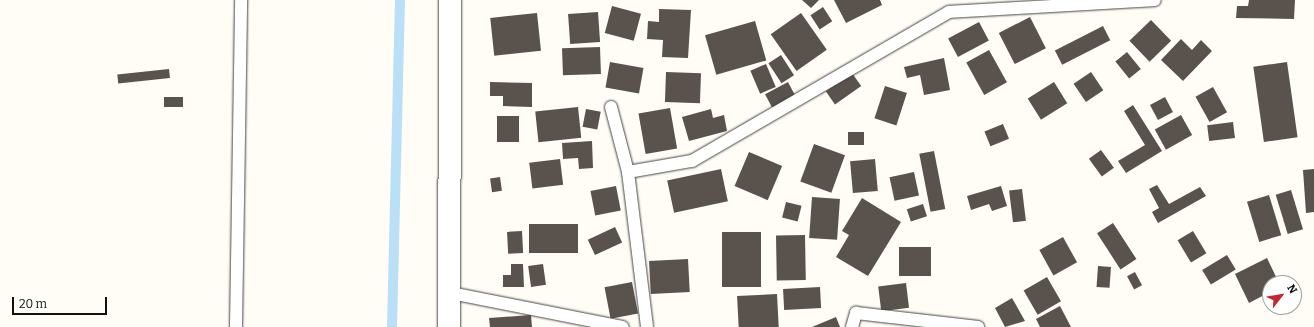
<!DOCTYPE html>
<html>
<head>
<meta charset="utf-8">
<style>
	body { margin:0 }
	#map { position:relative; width:1314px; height:327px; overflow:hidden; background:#fffdf5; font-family:Bitter,serif }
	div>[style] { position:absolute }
	.stream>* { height:10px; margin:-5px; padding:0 5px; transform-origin:5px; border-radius:5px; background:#b9e0f7 }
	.building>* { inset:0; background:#5a524d; transform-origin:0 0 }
	.roads { filter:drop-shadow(0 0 1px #444) drop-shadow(0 0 1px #444) }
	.service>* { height:12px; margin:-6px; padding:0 6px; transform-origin:6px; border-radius:6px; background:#fff }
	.minor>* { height:22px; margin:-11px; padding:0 11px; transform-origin:11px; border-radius:11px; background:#fff }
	span { translate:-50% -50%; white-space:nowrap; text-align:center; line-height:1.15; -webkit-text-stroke:4px #fff; paint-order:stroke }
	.north { position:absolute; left:1262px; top:275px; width:40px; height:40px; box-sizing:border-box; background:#fff; border:1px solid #a0a0a0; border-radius:50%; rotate:59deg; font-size:11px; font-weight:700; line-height:16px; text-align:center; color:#111 }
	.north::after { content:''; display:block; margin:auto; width:14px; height:18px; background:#c4262e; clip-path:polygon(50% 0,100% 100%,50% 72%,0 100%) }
	.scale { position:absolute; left:12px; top:297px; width:95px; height:18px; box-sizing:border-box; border:2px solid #111; border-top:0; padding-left:5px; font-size:12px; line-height:14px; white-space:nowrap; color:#111; -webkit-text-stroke:3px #fff; paint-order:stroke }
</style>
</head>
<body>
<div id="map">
	<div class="stream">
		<div style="left:392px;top:327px;width:327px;rotate:-88.6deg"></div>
	</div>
	<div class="building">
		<div style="clip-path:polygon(802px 0,819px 0,811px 8px)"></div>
		<div style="clip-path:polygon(834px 0,880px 0,882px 5px,846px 23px)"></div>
		<div style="clip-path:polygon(1249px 0,1295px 0,1294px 19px,1236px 18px,1237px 6px,1248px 6px)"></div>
		<div style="left:612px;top:6px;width:30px;height:28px;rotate:15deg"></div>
		<div style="left:823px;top:7px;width:17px;height:15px;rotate:57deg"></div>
		<div style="clip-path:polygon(659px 9px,691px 10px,688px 58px,662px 57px,663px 40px,647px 39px,648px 21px,659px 22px)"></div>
		<div style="left:598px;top:12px;width:30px;height:30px;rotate:86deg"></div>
		<div style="left:537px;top:13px;width:38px;height:47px;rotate:84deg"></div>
		<div style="left:801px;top:13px;width:45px;height:37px;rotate:55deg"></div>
		<div style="left:1030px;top:17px;width:35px;height:35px;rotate:63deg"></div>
		<div style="left:1151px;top:20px;width:29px;height:30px;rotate:46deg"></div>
		<div style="left:755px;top:21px;width:41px;height:52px;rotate:74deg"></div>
		<div style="left:979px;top:22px;width:21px;height:35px;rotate:62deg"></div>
		<div style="left:1103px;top:26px;width:16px;height:54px;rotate:63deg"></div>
		<div style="clip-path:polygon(1181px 39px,1192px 50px,1201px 40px,1212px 51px,1183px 81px,1161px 60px)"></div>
		<div style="left:600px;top:47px;width:27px;height:38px;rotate:88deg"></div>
		<div style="left:989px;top:50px;width:37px;height:26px;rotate:61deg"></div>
		<div style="left:1127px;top:52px;width:22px;height:15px;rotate:51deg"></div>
		<div style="left:781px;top:55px;width:24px;height:15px;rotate:57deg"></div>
		<div style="clip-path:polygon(944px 58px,950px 90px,924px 95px,920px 75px,907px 78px,904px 67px)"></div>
		<div style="left:610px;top:62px;width:34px;height:26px;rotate:10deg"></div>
		<div style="left:1287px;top:62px;width:76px;height:34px;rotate:82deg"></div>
		<div style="left:766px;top:64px;width:25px;height:17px;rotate:67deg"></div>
		<div style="left:169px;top:69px;width:9px;height:52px;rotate:84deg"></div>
		<div style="left:666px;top:72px;width:35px;height:30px;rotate:2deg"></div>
		<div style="left:1091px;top:72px;width:22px;height:21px;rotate:56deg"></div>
		<div style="left:852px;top:73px;width:16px;height:32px;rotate:55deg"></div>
		<div style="clip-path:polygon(490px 82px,532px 83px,532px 107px,503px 106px,503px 96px,490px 96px)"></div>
		<div style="left:788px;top:82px;width:15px;height:26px;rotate:62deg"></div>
		<div style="left:1054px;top:82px;width:25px;height:31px;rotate:58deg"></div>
		<div style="left:885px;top:86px;width:23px;height:34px;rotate:18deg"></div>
		<div style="left:1213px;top:87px;width:29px;height:20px;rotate:61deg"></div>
		<div style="left:164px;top:97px;width:19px;height:10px"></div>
		<div style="left:1165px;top:97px;width:17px;height:17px;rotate:62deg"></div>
		<div style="clip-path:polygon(1133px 105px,1162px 151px,1126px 173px,1118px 161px,1145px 145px,1124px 111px)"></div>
		<div style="left:578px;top:107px;width:31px;height:43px;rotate:84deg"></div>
		<div style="left:670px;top:108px;width:41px;height:32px;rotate:80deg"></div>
		<div style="left:586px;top:109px;width:15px;height:18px;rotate:11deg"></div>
		<div style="clip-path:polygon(711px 109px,713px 118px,724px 115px,727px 131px,689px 141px,682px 117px)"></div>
		<div style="left:1181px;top:115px;width:23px;height:30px;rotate:61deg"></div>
		<div style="left:497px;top:116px;width:22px;height:26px"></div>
		<div style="left:1233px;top:122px;width:16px;height:26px;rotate:83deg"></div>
		<div style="left:1003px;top:124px;width:16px;height:20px;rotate:68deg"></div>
		<div style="left:848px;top:132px;width:16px;height:13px"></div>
		<div style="clip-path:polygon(592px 141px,593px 168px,579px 169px,578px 158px,563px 159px,562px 143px)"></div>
		<div style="left:814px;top:144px;width:33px;height:40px;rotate:20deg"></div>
		<div style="left:1101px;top:150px;width:22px;height:15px;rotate:54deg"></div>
		<div style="left:934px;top:151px;width:59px;height:15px;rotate:79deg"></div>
		<div style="left:749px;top:152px;width:36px;height:37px;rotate:23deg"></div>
		<div style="left:560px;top:159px;width:26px;height:31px;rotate:83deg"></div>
		<div style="left:875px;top:159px;width:32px;height:25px;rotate:85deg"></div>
		<div style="left:721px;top:169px;width:33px;height:55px;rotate:78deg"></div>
		<div style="clip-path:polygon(1314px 169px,1314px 212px,1306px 213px,1303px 170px)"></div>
		<div style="left:914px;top:172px;width:24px;height:25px;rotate:78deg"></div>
		<div style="left:500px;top:177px;width:14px;height:10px;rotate:82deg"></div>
		<div style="clip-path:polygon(1157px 185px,1169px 204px,1200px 187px,1206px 196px,1158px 223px,1152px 212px,1159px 208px,1149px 189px)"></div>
		<div style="left:616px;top:186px;width:25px;height:26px;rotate:79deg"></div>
		<div style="clip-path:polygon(1001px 186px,1007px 206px,992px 211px,989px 204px,971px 210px,967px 196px)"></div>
		<div style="left:1022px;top:189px;width:32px;height:13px;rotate:83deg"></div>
		<div style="left:1291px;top:190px;width:41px;height:16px;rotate:73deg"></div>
		<div style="left:1269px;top:195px;width:42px;height:23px;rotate:73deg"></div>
		<div style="left:812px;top:197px;width:28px;height:41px;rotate:4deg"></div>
		<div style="clip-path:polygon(862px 198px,901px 222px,868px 276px,836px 257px,849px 235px,842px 231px)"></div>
		<div style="left:786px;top:202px;width:16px;height:16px;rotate:14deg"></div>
		<div style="left:923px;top:204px;width:13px;height:17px;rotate:72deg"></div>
		<div style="left:1113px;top:223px;width:43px;height:19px;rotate:57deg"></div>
		<div style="left:529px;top:224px;width:49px;height:29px"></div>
		<div style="left:615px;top:227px;width:17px;height:30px;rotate:65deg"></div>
		<div style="left:522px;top:231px;width:22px;height:15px;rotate:87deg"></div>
		<div style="left:1193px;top:231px;width:26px;height:18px;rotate:59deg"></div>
		<div style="left:722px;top:232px;width:39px;height:55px"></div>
		<div style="left:805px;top:235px;width:45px;height:29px;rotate:89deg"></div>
		<div style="left:1063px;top:237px;width:29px;height:27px;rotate:61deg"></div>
		<div style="left:899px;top:247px;width:32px;height:29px"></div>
		<div style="left:1227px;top:255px;width:17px;height:29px;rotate:59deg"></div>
		<div style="clip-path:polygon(1267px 258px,1279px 283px,1270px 283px,1270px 292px,1249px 303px,1235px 274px)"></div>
		<div style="left:688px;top:259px;width:33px;height:39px;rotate:87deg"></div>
		<div style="clip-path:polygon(511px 264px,523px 264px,524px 287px,503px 287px,503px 275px,511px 275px)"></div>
		<div style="left:543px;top:264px;width:21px;height:15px;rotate:82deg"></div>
		<div style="left:1098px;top:266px;width:13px;height:21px;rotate:4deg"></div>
		<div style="left:1135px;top:272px;width:15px;height:9px;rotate:62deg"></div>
		<div style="left:1047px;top:277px;width:28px;height:27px;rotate:60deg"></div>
		<div style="left:632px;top:282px;width:32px;height:28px;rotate:79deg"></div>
		<div style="left:906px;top:283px;width:25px;height:28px;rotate:83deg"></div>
		<div style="left:820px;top:287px;width:21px;height:37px;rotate:87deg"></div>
		<div style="left:777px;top:294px;width:33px;height:40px;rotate:87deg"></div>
		<div style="clip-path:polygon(1012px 298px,1025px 321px,1005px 327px,995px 308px)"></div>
		<div style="clip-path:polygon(1060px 306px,1071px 327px,1040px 327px,1036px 319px)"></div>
		<div style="clip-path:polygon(531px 315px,532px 327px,490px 327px,489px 318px)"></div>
		<div style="clip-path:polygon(836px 317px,840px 327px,812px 327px)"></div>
	</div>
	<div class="roads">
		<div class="service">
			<div style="left:611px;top:107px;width:67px;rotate:75.3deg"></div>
			<div style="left:628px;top:172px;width:156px;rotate:83deg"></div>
			<div style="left:628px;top:172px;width:65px;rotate:-9.8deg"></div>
			<div style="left:692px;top:161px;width:297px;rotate:-30.1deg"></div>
			<div style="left:949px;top:12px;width:206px;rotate:-3.3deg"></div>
			<div style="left:451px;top:293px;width:175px;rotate:11.2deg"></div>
			<div style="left:236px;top:327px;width:327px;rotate:-89.1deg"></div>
			<div style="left:852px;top:327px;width:15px;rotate:-74deg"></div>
			<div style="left:856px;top:313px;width:123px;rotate:6.5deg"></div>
		</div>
		<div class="minor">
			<div style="left:449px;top:327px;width:327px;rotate:-89.8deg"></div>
		</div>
	</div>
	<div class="north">N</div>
	<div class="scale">20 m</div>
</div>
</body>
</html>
